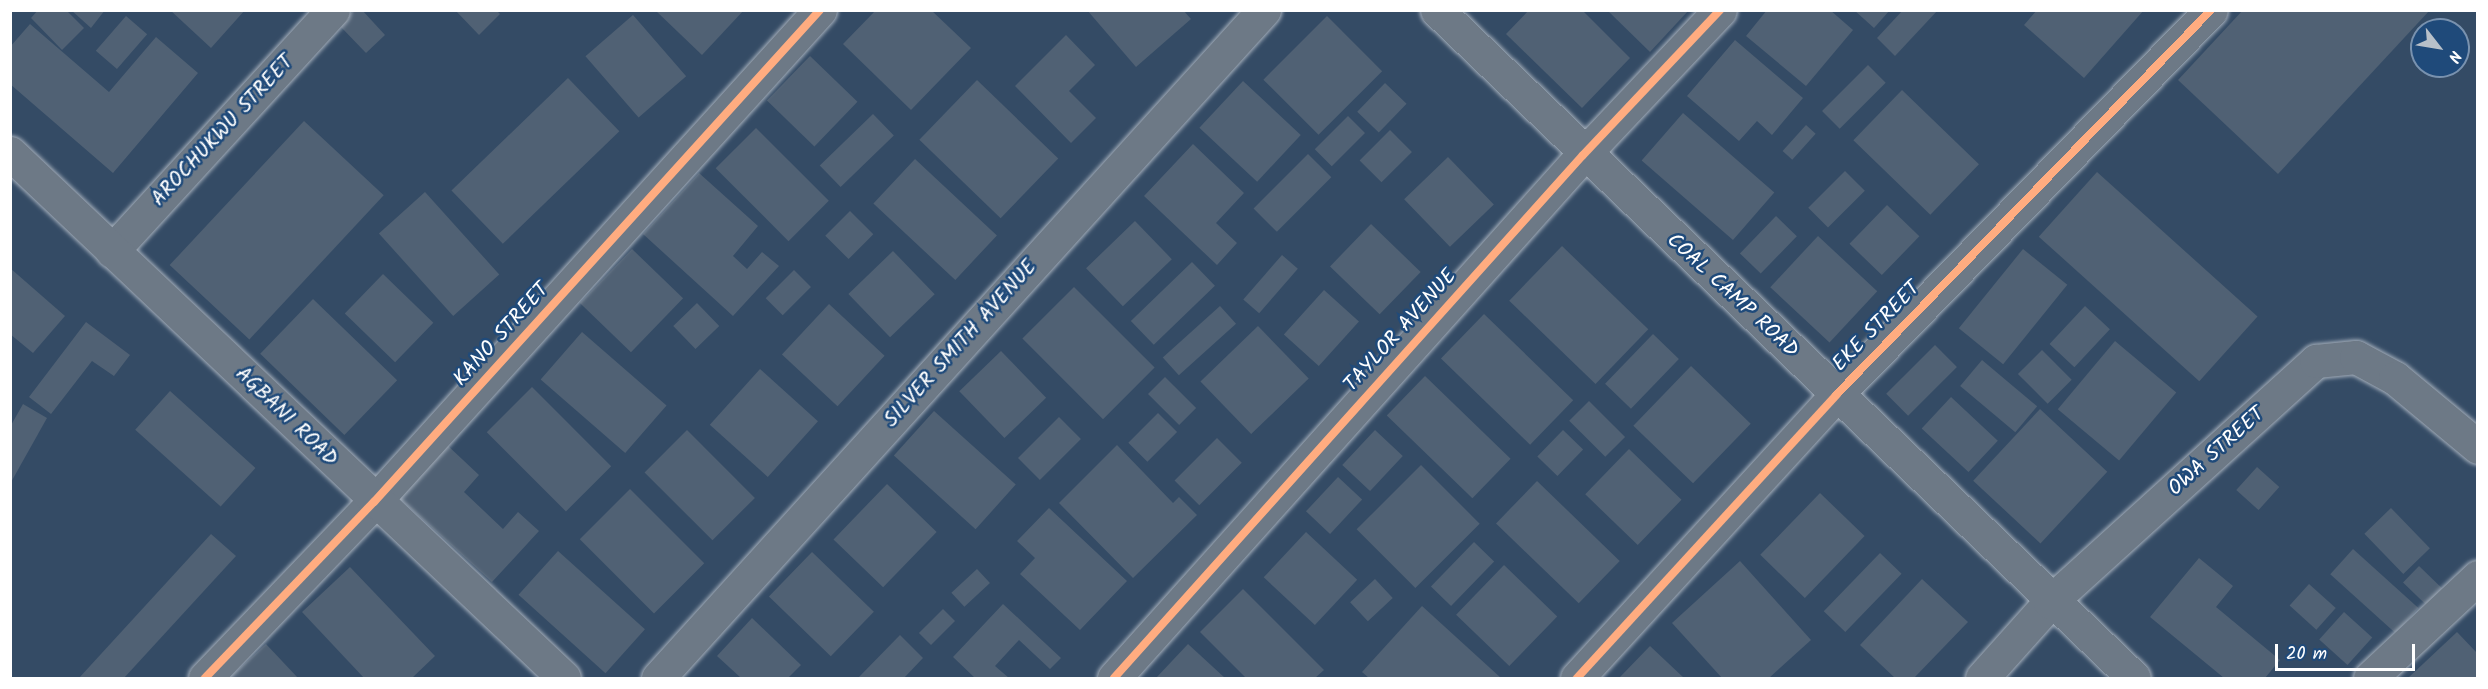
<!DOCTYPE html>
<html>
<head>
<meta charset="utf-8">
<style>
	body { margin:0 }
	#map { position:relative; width:2488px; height:689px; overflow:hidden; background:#344b65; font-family:Kalam,sans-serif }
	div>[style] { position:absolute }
	.building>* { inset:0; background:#506174; transform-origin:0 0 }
	.roads { filter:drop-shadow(0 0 2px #a4aeba) drop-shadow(0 0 2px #a4aeba) }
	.street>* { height:33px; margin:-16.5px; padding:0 16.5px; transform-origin:16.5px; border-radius:16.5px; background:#6d7986 }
	.primary>* { height:33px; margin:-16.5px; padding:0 16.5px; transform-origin:16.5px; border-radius:16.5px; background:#6d7986 }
	.cycleway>* { height:8px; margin:-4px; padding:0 4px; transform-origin:4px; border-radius:4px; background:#ffac80 }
	span { translate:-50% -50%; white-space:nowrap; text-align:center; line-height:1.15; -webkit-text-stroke:5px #1f4a7a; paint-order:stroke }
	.street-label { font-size:21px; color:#fff }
	.frame { position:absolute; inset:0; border:12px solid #fff; pointer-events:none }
	.north { position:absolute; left:2410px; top:18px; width:60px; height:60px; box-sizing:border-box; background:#1f4a7a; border:2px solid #7992af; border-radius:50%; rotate:121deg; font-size:16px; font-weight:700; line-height:24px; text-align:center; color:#fff }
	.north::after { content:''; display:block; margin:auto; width:21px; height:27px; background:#b8c0c9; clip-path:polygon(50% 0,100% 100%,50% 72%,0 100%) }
	.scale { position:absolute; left:2275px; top:644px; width:140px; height:27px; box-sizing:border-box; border:3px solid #fff; border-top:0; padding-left:8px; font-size:18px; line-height:21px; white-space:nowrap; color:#fff; -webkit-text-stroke:4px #1f4a7a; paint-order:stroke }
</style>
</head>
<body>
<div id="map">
	<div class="building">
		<div style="clip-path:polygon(38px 10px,66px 10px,84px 28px,62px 50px,31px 18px)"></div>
		<div style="clip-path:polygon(71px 10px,105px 10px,91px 28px)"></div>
		<div style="clip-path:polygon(170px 10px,245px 10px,211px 48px)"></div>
		<div style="clip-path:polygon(354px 10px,362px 10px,385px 35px,366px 53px,339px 25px)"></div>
		<div style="clip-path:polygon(455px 10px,496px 10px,500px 14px,479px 35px)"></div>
		<div style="clip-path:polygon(655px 10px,744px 10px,702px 55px)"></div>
		<div style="clip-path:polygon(876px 10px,931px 10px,971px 48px,911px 110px,843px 44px)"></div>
		<div style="clip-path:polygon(1087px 10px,1183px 10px,1191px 19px,1136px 67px)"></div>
		<div style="clip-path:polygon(1529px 10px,1582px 10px,1630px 58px,1582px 108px,1506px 34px)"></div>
		<div style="clip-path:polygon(1607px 10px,1689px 10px,1650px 52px)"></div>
		<div style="clip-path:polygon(1767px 10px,1830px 10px,1853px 30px,1806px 86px,1746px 36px)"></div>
		<div style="clip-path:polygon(1854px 10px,1890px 10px,1874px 28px)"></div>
		<div style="clip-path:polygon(1903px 10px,1938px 10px,1895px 56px,1877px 38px)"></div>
		<div style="clip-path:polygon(2037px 10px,2144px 10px,2084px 78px,2024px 25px)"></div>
		<div style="clip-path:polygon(2243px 10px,2430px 10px,2278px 174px,2178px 80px)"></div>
		<div style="left:633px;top:15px;width:81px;height:63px;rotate:49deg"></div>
		<div style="left:126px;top:16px;width:28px;height:46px;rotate:41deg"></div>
		<div style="left:1327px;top:16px;width:78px;height:90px;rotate:45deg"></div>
		<div style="clip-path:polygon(30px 24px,109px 92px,156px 37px,198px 73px,113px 173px,10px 84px,10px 47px)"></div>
		<div style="clip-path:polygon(1066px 35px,1095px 65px,1069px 91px,1096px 118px,1071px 143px,1015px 86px)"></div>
		<div style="clip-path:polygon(1735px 40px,1803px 98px,1772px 135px,1757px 121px,1739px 141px,1687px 96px)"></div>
		<div style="left:810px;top:56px;width:66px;height:62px;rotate:44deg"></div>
		<div style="left:1868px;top:65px;width:25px;height:65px;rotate:45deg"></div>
		<div style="left:568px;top:78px;width:74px;height:162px;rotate:46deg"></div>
		<div style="left:977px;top:80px;width:113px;height:83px;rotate:44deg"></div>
		<div style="left:1243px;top:81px;width:79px;height:64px;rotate:43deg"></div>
		<div style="left:1385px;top:83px;width:30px;height:40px;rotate:44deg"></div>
		<div style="left:1902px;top:90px;width:107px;height:70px;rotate:44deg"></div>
		<div style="left:1683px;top:113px;width:121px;height:63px;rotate:41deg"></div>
		<div style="left:873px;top:114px;width:30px;height:74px;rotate:46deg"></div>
		<div style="left:1348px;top:116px;width:24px;height:47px;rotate:45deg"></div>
		<div style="left:304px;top:121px;width:109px;height:197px;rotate:43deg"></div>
		<div style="left:1806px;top:125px;width:13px;height:35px;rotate:42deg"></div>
		<div style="left:756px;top:128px;width:103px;height:57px;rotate:45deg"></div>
		<div style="left:1390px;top:130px;width:31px;height:43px;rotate:45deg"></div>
		<div style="clip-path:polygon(1193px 144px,1244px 193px,1216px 223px,1237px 243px,1217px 265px,1144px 196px)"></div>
		<div style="left:1308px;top:154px;width:33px;height:77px;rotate:45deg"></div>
		<div style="left:1448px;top:157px;width:66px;height:61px;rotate:46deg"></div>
		<div style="left:915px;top:159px;width:112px;height:61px;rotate:43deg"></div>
		<div style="left:1845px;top:171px;width:28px;height:52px;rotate:45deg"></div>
		<div style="left:2097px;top:172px;width:216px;height:87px;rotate:42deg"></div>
		<div style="clip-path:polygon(699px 173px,758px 226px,733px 256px,747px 269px,762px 252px,779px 266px,733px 316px,643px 234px)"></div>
		<div style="left:425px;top:192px;width:111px;height:62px;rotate:48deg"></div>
		<div style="left:1887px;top:205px;width:45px;height:54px;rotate:44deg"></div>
		<div style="left:850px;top:211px;width:33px;height:35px;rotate:45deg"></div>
		<div style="left:1776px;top:216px;width:29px;height:52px;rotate:44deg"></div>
		<div style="left:1135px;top:221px;width:53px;height:68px;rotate:46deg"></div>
		<div style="left:1371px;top:224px;width:69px;height:59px;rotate:44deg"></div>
		<div style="left:1818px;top:236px;width:81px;height:70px;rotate:43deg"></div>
		<div style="left:1562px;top:246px;width:120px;height:76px;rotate:44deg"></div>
		<div style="left:632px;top:249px;width:71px;height:75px;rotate:44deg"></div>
		<div style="left:2023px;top:249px;width:57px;height:102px;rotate:39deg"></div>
		<div style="left:893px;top:251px;width:60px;height:62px;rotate:46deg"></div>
		<div style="left:1282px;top:255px;width:21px;height:59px;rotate:41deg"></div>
		<div style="left:1192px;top:262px;width:33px;height:85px;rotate:46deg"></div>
		<div style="clip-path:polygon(10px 268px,65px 316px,33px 353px,10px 334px)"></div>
		<div style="left:794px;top:270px;width:24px;height:40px;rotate:45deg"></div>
		<div style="left:383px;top:274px;width:70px;height:55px;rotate:44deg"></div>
		<div style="left:1074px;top:287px;width:114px;height:73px;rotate:45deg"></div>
		<div style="left:1324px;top:290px;width:47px;height:60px;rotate:42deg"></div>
		<div style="left:313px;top:299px;width:117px;height:76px;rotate:44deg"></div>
		<div style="left:697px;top:303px;width:32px;height:33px;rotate:46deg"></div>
		<div style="left:829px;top:304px;width:76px;height:69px;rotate:43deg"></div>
		<div style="left:1220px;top:306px;width:24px;height:77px;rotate:48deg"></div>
		<div style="left:2085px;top:306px;width:34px;height:52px;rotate:43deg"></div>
		<div style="left:1484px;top:314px;width:124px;height:62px;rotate:44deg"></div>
		<div style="clip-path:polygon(86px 322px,130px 355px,114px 376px,92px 361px,51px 414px,29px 397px)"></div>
		<div style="left:1258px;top:326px;width:73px;height:80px;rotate:46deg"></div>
		<div style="left:582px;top:332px;width:112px;height:63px;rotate:41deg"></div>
		<div style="left:1653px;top:334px;width:36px;height:69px;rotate:44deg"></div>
		<div style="left:2115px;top:341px;width:80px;height:89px;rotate:40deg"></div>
		<div style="left:1935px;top:345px;width:31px;height:69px;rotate:45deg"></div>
		<div style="left:2042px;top:350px;width:42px;height:34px;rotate:45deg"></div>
		<div style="left:1001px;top:351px;width:65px;height:58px;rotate:46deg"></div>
		<div style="left:1982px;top:360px;width:72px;height:34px;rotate:40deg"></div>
		<div style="left:1691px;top:366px;width:83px;height:83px;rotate:44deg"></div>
		<div style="left:760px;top:369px;width:78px;height:75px;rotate:42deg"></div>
		<div style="left:1425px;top:376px;width:119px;height:55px;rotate:44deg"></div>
		<div style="left:1165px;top:377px;width:44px;height:24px;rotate:45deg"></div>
		<div style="left:532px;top:387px;width:112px;height:64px;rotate:45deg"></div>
		<div style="left:170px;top:391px;width:115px;height:52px;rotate:42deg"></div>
		<div style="left:1951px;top:397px;width:64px;height:43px;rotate:43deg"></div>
		<div style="left:1589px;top:401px;width:51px;height:28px;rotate:45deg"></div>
		<div style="clip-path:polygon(23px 404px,47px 418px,10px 484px,10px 427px)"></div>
		<div style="left:2040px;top:409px;width:92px;height:98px;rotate:43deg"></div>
		<div style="left:934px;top:411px;width:110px;height:60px;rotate:42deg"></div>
		<div style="left:1158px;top:413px;width:27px;height:42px;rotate:45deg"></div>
		<div style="left:1059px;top:417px;width:31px;height:58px;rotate:45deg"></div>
		<div style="left:687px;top:430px;width:96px;height:60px;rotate:45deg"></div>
		<div style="left:1375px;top:430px;width:38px;height:48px;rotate:43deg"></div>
		<div style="left:1563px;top:430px;width:28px;height:37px;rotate:44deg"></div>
		<div style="left:1217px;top:438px;width:35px;height:60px;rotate:45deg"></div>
		<div style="clip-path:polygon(446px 444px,479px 475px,464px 492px,503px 529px,518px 512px,539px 531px,492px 582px,398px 497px)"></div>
		<div style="clip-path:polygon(1117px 445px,1173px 503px,1179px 497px,1197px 515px,1133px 578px,1059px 503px)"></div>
		<div style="left:1629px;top:449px;width:73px;height:63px;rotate:44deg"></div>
		<div style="left:1421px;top:465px;width:83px;height:91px;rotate:45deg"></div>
		<div style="left:2257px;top:467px;width:30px;height:31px;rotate:42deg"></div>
		<div style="left:1338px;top:477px;width:33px;height:47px;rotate:43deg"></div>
		<div style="left:1537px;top:481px;width:115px;height:59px;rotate:44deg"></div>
		<div style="left:887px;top:484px;width:69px;height:77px;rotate:44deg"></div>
		<div style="left:630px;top:489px;width:105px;height:71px;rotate:45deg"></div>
		<div style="left:1820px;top:493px;width:62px;height:86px;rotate:44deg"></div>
		<div style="clip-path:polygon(1049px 508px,1127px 581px,1080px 630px,1020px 574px,1035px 558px,1017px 541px)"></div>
		<div style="left:2391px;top:508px;width:56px;height:37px;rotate:46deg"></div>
		<div style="left:1306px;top:532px;width:70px;height:62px;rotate:43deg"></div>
		<div style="clip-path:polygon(211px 534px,236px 556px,124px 678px,79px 678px)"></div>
		<div style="left:1474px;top:542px;width:28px;height:62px;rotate:44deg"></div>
		<div style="left:2353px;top:549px;width:88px;height:34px;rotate:42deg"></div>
		<div style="left:558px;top:551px;width:117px;height:59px;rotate:42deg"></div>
		<div style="left:812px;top:552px;width:86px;height:62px;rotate:44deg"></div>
		<div style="left:1880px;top:553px;width:30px;height:81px;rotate:44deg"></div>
		<div style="clip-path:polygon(2199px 558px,2233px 586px,2216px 607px,2280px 660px,2265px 678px,2224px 678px,2150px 617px)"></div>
		<div style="clip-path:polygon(1740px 561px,1811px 640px,1769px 678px,1722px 678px,1672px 623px)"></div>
		<div style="left:1504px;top:565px;width:74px;height:69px;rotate:44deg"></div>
		<div style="left:2419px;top:566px;width:32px;height:23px;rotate:44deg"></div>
		<div style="clip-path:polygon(350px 567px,435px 656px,412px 678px,364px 678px,302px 612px)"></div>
		<div style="left:977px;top:569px;width:19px;height:35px;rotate:47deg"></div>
		<div style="left:1375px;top:579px;width:26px;height:34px;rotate:47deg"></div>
		<div style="clip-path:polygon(1922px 579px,1968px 622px,1914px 678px,1895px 678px,1860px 645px)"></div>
		<div style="left:2309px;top:584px;width:36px;height:29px;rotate:42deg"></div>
		<div style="clip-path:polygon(1243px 589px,1324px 670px,1315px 678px,1246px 678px,1200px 632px)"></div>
		<div style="clip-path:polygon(1003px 604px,1061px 658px,1050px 669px,1019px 640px,995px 666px,1009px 678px,975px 678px,953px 657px)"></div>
		<div style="clip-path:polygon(1422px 606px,1501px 678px,1369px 678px,1362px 672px)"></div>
		<div style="left:943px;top:609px;width:17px;height:34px;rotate:45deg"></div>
		<div style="left:2344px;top:612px;width:38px;height:37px;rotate:42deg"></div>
		<div style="clip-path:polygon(752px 618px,801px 665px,788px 678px,741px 678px,717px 656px)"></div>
		<div style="clip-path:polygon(2457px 632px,2478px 654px,2478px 678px,2408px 678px)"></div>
		<div style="clip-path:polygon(900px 635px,923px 658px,904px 678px,858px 678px)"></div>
		<div style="clip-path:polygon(266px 644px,298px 678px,229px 678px)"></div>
		<div style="clip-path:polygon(1188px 644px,1225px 678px,1156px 678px)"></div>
		<div style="clip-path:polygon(1650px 646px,1684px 678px,1619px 678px)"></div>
	</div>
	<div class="roads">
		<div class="street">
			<div style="left:112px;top:251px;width:327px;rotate:-47.5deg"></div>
			<div style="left:205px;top:678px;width:244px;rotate:-46.2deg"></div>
			<div style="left:374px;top:502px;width:664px;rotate:-47.81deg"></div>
			<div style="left:658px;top:678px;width:902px;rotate:-47.79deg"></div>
			<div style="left:1114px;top:678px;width:702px;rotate:-48.12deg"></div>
			<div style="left:1583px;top:155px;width:199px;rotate:-46.6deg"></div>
			<div style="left:1577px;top:678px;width:384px;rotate:-47.5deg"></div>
			<div style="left:1836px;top:395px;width:537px;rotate:-45.75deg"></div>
			<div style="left:1982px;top:678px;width:102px;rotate:-48.2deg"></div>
			<div style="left:2050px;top:602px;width:359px;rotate:-42.2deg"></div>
			<div style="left:2316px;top:361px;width:40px;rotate:-5.7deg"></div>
			<div style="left:2356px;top:357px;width:44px;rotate:28.3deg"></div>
			<div style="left:2395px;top:378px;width:108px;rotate:39.7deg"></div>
			<div style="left:2370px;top:678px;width:148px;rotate:-43.1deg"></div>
		</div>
		<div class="primary">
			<div style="left:1437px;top:10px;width:965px;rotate:43.78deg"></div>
			<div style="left:10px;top:153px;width:763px;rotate:43.46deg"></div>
		</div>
	</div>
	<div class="cycleway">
		<div style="left:205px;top:678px;width:244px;rotate:-46.2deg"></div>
		<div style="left:374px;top:502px;width:664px;rotate:-47.81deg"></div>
		<div style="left:1114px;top:678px;width:702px;rotate:-48.12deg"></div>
		<div style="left:1583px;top:155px;width:199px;rotate:-46.6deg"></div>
		<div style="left:1577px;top:678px;width:384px;rotate:-47.5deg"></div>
		<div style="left:1836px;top:395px;width:537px;rotate:-45.75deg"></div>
	</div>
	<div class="street-label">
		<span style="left:223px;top:131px;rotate:-47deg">AROCHUKWU STREET</span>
		<span style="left:1732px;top:296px;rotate:43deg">COAL CAMP ROAD</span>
		<span style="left:1877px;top:327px;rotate:-46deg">EKE STREET</span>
		<span style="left:1401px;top:331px;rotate:-48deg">TAYLOR AVENUE</span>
		<span style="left:502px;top:335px;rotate:-48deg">KANO STREET</span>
		<span style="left:961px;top:344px;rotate:-48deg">SILVER SMITH AVENUE</span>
		<span style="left:286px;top:417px;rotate:44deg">AGBANI ROAD</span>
		<span style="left:2217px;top:452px;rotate:-42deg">OWA STREET</span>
	</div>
	<div class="frame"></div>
	<div class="north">N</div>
	<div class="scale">20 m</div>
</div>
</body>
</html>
